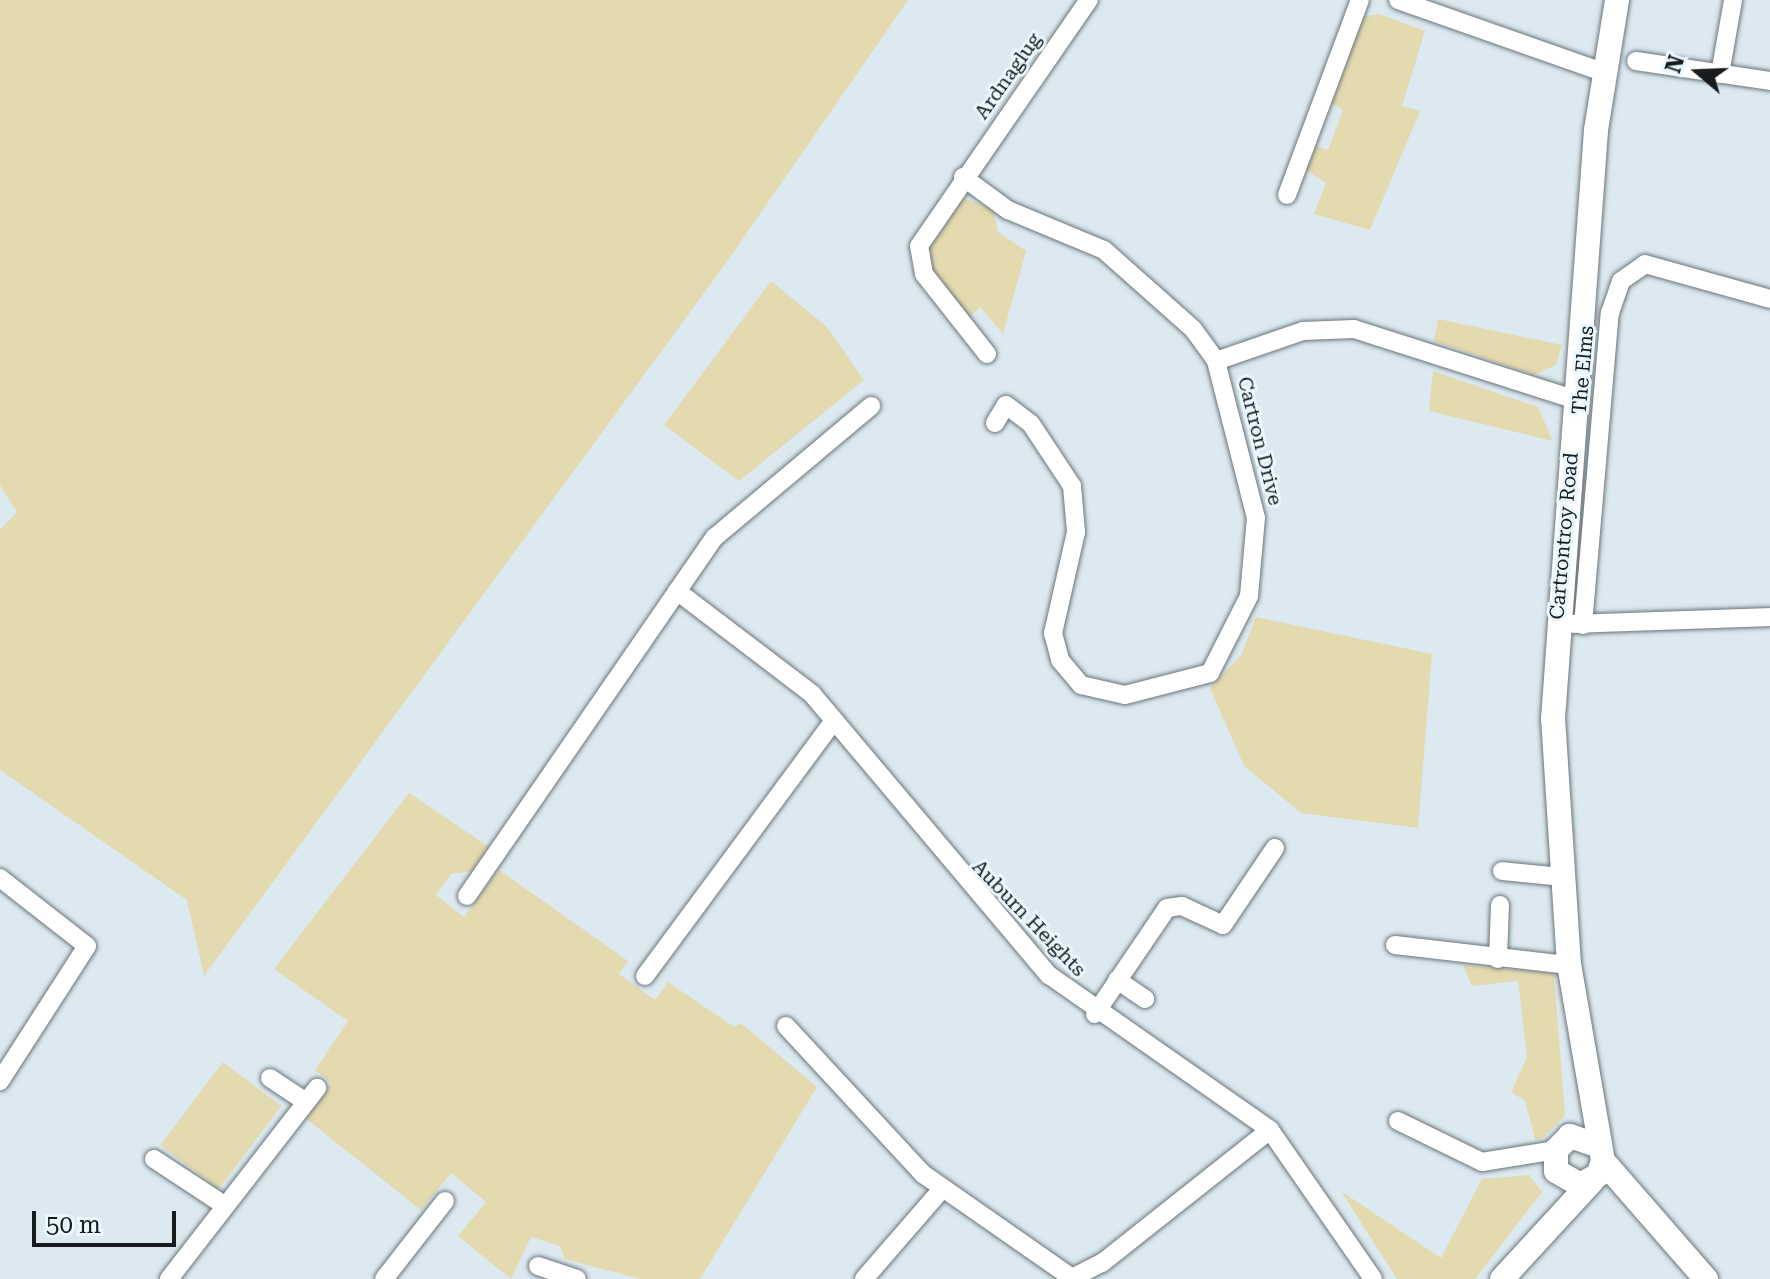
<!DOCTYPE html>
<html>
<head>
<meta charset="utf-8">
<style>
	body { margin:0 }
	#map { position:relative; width:1770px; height:1279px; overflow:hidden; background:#dce9f0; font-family:"Roboto Serif",serif }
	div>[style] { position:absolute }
	.green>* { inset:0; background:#e4daaf; transform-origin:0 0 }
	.roads { filter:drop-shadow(0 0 2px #6a757b) drop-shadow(0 0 2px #6a757b) }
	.street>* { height:18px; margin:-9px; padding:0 9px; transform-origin:9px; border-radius:9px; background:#fff }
	.secondary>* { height:24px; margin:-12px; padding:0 12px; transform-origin:12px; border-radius:12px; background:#fff }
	span { translate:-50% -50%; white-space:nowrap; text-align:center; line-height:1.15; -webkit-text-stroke:6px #e9f7fe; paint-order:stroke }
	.street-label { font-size:20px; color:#181c1f }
	.north { position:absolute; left:1658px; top:32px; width:80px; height:80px; -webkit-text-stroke:6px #e9f7fe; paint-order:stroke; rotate:289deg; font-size:22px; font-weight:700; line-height:32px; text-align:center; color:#181c1f }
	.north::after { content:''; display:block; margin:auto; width:28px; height:36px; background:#181c1f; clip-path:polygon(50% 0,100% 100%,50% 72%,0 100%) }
	.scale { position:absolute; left:32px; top:1211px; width:144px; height:36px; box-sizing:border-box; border:4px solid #181c1f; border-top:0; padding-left:10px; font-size:24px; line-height:28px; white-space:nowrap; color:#181c1f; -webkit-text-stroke:6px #e9f7fe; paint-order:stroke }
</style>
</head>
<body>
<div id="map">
	<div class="green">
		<div style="clip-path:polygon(0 0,908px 0,726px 263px,204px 976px,187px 900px,0 770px,0 530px,17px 512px,0 485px)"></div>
		<div style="clip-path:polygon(1379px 14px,1425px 31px,1402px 106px,1420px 111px,1370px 230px,1314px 214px,1326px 183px,1305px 169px,1314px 145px,1328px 150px,1343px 110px,1330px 103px,1362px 17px)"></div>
		<div style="clip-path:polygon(963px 198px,993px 209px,998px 232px,1026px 251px,1003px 334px,980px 307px,967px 319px,932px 269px,928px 245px)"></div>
		<div style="clip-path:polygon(771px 281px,827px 327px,864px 380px,739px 481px,664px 425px)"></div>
		<div style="clip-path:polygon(1438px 319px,1562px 345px,1556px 365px,1534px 375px,1434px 341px)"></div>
		<div style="clip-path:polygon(1433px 371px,1538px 407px,1553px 441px,1429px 411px)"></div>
		<div style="clip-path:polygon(1256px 617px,1432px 654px,1418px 828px,1301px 813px,1244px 766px,1210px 688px,1241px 655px)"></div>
		<div style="clip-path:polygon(409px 793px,489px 847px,472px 871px,451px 874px,436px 895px,464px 917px,499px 870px,628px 961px,619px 974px,655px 1000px,668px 982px,734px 1027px,741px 1023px,817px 1087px,700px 1279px,640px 1279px,565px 1259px,560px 1246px,531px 1237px,511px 1279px,458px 1236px,486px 1202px,451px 1173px,421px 1210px,304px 1117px,331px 1083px,315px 1070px,348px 1021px,274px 969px)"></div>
		<div style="clip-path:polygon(1463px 965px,1554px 973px,1565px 1116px,1542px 1139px,1535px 1139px,1525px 1101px,1511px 1092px,1527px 1057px,1518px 981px,1472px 986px)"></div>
		<div style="left:223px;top:1062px;width:73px;height:104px;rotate:37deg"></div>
		<div style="clip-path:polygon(1529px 1175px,1542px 1192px,1475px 1279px,1397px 1279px,1341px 1191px,1441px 1258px,1482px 1179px)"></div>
	</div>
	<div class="roads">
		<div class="street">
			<div style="left:1398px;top:0;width:217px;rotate:19.4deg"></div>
			<div style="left:1636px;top:61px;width:135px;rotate:8.5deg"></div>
			<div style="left:1720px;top:74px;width:75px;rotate:-80deg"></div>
			<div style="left:963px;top:177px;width:56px;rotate:36.3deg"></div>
			<div style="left:1008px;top:210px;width:104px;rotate:22.6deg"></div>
			<div style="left:1104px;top:250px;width:119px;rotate:41.6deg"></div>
			<div style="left:1193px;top:329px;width:39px;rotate:54deg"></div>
			<div style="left:1287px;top:195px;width:208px;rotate:-69.5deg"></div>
			<div style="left:987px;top:354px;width:102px;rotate:-128.2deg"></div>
			<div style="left:924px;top:274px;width:28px;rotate:-100deg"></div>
			<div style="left:919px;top:246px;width:299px;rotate:-55.4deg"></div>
			<div style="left:995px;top:423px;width:21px;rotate:-59deg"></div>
			<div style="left:1006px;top:405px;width:31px;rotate:37deg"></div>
			<div style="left:1031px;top:424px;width:74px;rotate:56.5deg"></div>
			<div style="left:1072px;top:486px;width:46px;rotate:85deg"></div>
			<div style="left:1076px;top:532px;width:104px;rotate:102.8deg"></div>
			<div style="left:1053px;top:633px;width:28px;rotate:75deg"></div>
			<div style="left:1060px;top:660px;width:33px;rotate:50deg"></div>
			<div style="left:1081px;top:685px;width:45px;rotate:12.8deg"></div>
			<div style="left:1125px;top:695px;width:88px;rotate:-14.5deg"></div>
			<div style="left:1210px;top:673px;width:86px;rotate:-63.1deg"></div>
			<div style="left:1249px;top:596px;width:78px;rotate:-84.9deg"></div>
			<div style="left:1256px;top:518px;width:162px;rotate:-104.3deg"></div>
			<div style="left:1216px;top:361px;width:92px;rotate:-19deg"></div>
			<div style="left:1303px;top:331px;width:51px;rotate:-2.2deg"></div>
			<div style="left:1354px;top:329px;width:233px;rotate:17.7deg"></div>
			<div style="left:677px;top:591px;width:170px;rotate:37.3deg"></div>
			<div style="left:812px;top:694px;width:368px;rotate:49.9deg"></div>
			<div style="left:1049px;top:975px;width:270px;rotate:35deg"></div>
			<div style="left:1270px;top:1130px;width:181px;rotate:55.3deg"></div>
			<div style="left:1573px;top:624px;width:197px;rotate:-2deg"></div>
			<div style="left:1583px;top:625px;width:313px;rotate:-85.1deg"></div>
			<div style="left:1610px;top:313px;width:34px;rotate:-71deg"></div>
			<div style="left:1621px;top:281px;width:29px;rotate:-35deg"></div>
			<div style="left:1645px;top:264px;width:130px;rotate:15.6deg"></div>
			<div style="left:1502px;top:871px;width:60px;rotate:5.7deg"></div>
			<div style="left:0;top:878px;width:110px;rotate:38deg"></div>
			<div style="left:87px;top:946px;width:161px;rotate:122.8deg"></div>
			<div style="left:467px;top:896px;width:436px;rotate:-55.4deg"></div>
			<div style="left:715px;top:537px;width:204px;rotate:-40deg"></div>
			<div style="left:1395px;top:945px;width:175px;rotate:6.6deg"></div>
			<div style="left:1498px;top:959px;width:54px;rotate:-87.9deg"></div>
			<div style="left:645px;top:976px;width:317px;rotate:-53.5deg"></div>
			<div style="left:1117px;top:980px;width:34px;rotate:34deg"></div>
			<div style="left:1095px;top:1014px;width:128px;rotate:-55.8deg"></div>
			<div style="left:1167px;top:908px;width:15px;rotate:-8deg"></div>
			<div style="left:1182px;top:906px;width:45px;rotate:24.9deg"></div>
			<div style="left:1223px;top:925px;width:93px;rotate:-56deg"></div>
			<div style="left:786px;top:1026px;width:202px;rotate:47.2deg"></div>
			<div style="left:923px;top:1174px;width:182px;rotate:34.9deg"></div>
			<div style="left:1072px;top:1278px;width:34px;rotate:-27deg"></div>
			<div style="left:1102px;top:1263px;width:214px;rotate:-38.4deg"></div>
			<div style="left:270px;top:1078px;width:43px;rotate:33.7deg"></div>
			<div style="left:1398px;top:1121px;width:93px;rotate:26deg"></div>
			<div style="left:1482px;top:1162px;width:75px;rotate:-9.2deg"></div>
			<div style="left:154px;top:1159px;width:84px;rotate:33.3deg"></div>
			<div style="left:538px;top:1266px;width:41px;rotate:18.4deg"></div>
			<div style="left:169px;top:1279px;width:242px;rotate:-52.2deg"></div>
			<div style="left:384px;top:1279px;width:99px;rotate:-52deg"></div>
			<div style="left:864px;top:1279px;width:118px;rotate:-49.1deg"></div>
		</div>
		<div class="secondary">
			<div style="left:1599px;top:1146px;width:31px;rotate:-161deg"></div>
			<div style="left:1570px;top:1136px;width:20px;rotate:135deg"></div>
			<div style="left:1556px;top:1150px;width:21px;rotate:90deg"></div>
			<div style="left:1556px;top:1171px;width:28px;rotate:30deg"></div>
			<div style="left:1580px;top:1185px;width:21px;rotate:-29deg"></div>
			<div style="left:1598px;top:1175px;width:15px;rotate:-70deg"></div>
			<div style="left:1603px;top:1161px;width:199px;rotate:-99.8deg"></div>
			<div style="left:1569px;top:965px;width:247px;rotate:-93.7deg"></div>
			<div style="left:1553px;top:719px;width:591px;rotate:-85.82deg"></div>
			<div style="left:1596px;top:130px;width:132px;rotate:-80.8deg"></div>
			<div style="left:1603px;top:1161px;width:157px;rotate:48.9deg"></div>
			<div style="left:1502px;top:1279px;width:134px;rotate:-47.4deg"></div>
		</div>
	</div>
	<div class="street-label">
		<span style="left:1008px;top:76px;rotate:-55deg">Ardnaglug</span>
		<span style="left:1583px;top:370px;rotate:-85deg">The Elms</span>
		<span style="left:1260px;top:441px;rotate:76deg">Cartron Drive</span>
		<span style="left:1564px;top:536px;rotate:-85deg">Cartrontroy Road</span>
		<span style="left:1029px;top:918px;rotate:46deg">Auburn Heights</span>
	</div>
	<div class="north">N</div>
	<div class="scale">50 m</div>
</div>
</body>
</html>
